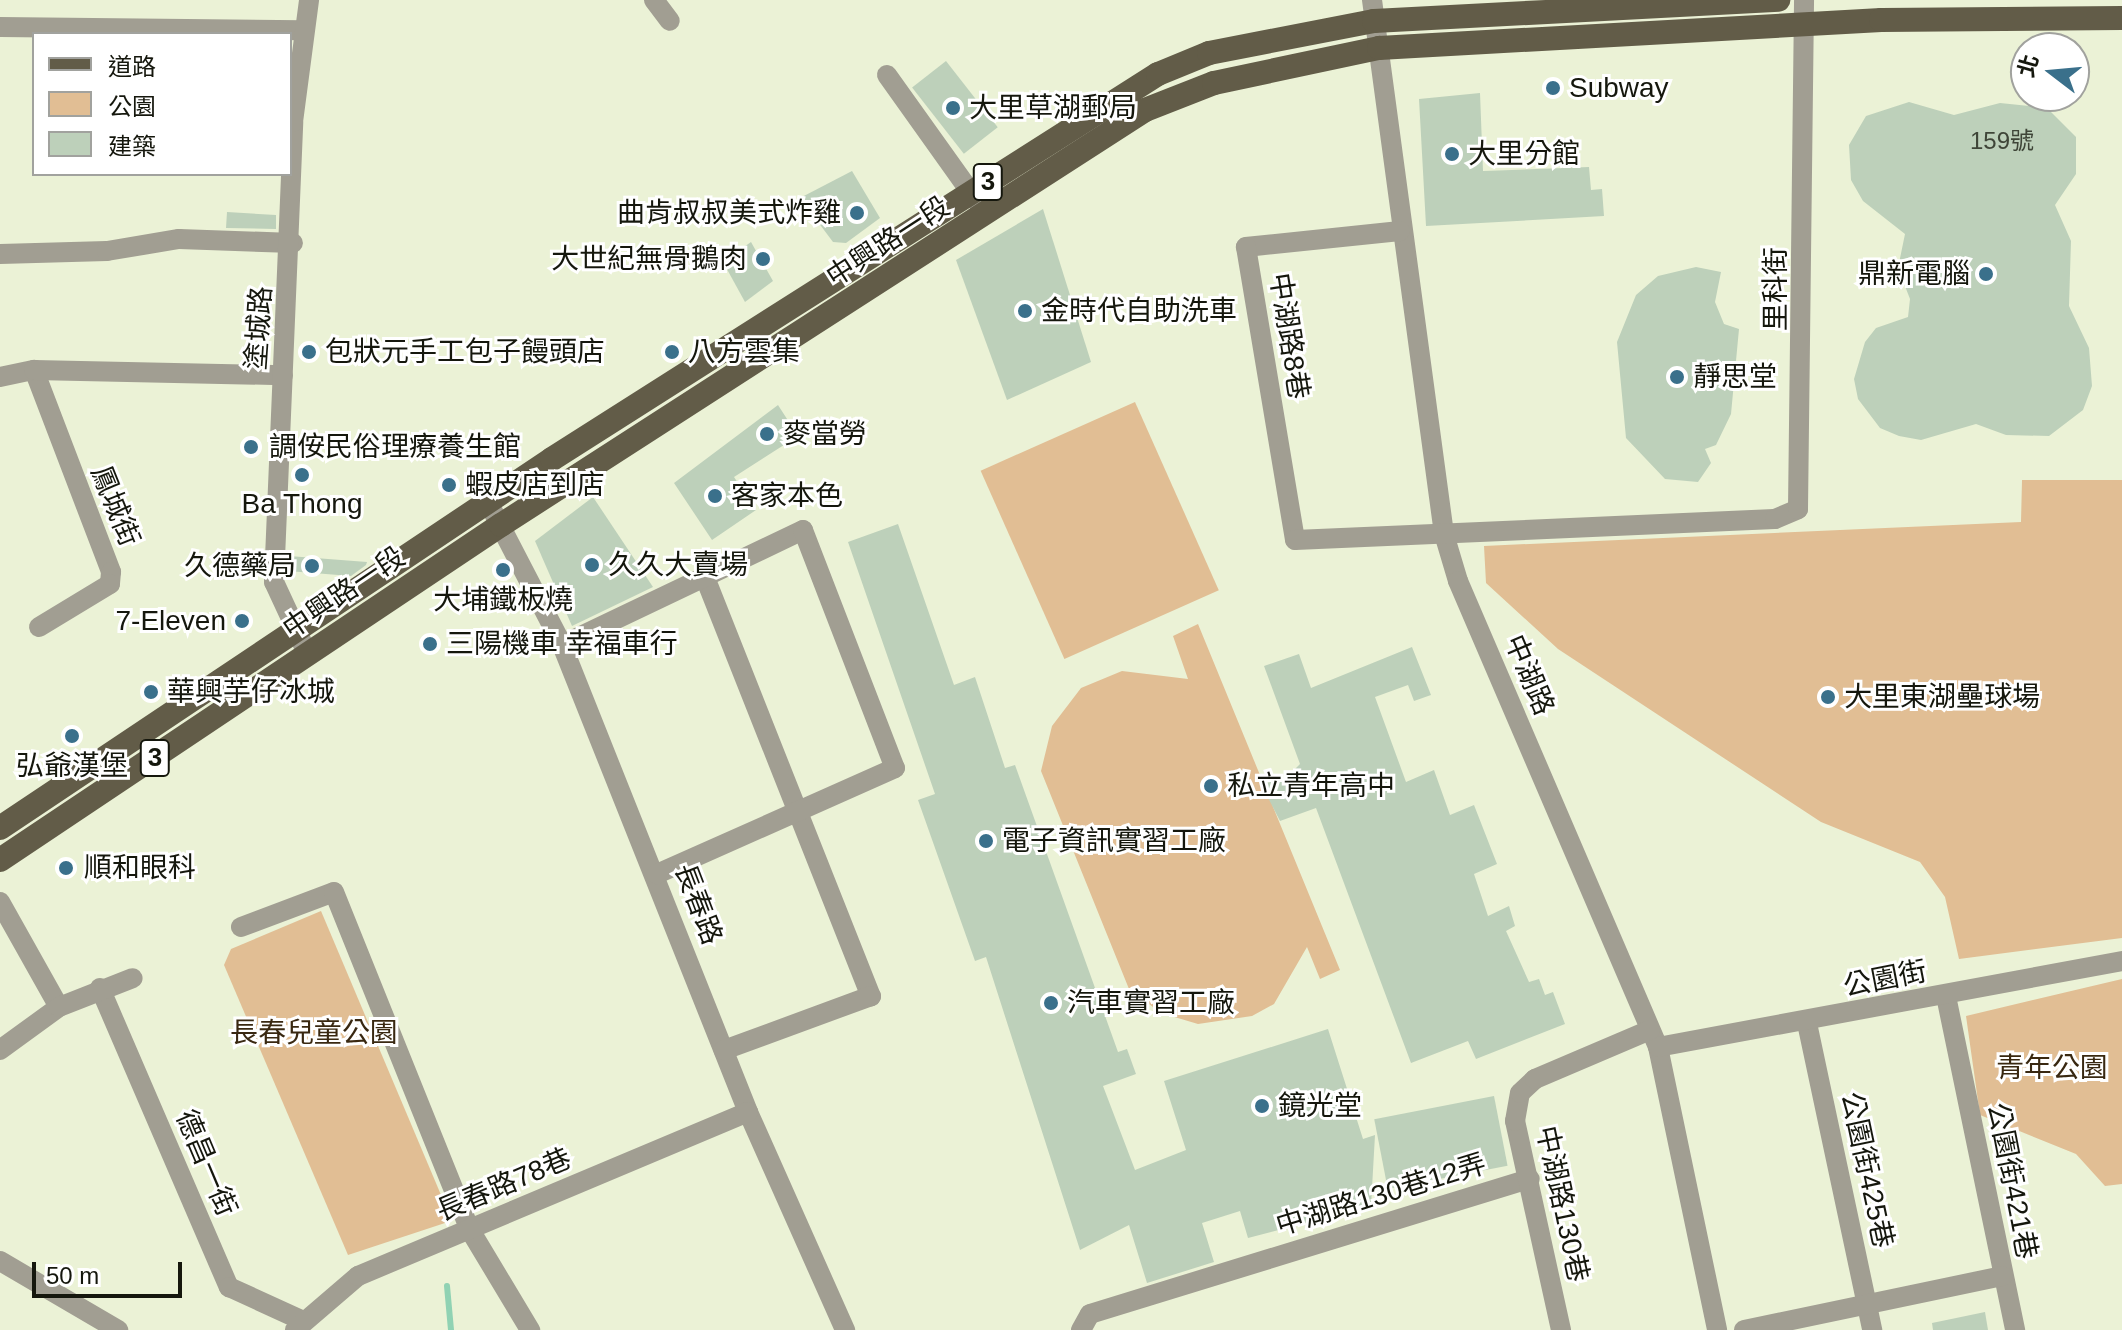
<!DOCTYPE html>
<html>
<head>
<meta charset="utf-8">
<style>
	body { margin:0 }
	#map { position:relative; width:2122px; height:1330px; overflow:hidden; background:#ebf2d6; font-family:Arial,"Noto Sans TC",sans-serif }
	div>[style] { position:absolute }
	.green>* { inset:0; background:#e1be94; transform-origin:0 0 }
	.stream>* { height:6px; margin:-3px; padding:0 3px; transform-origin:3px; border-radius:3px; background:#90d2b3 }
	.building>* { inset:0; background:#bdd0ba; transform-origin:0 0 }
	.minor>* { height:20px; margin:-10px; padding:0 10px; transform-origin:10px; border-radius:10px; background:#a19e92 }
	.major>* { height:24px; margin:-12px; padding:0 12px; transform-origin:12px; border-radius:12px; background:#625c48 }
	.dots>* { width:22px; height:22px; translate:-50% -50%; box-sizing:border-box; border:4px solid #fff; border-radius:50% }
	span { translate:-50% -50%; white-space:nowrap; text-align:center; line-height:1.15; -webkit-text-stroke:6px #fff; paint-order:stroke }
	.number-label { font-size:24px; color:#3f4538 }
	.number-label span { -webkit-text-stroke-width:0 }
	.shield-label span { padding:2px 6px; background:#fff; border:2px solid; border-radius:6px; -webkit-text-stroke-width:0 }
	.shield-label { font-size:26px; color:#15170d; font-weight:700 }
	.poi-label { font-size:28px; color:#15170d }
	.left { translate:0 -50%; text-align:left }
	.right { translate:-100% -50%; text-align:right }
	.street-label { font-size:28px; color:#15170d }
	.park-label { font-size:28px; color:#392811 }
	.legend { position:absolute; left:32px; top:32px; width:260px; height:144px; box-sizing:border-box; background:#fff; border:2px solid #a1a29e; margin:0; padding:10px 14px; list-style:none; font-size:24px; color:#15170d }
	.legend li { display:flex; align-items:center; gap:16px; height:40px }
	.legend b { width:40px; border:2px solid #a1a29e }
	.north { position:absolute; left:2010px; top:32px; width:80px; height:80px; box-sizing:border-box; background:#fff; border:2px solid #a1a29e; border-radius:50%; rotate:286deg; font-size:22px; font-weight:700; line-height:32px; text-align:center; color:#15170d }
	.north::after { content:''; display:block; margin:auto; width:28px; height:36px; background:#3a708b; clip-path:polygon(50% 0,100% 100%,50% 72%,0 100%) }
	.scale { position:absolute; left:32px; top:1262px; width:150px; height:36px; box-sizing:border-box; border:4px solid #15170d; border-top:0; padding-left:10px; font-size:24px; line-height:28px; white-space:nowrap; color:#15170d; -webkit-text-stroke:6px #fff; paint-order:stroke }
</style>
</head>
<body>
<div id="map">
	<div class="green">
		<div style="left:1135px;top:402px;width:206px;height:169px;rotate:66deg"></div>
		<div style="clip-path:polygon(2022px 480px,2122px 480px,2122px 938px,1959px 959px,1945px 897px,1920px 862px,1821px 822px,1558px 649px,1486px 583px,1484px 546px,2021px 522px)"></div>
		<div style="clip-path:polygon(1198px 624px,1340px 970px,1320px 979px,1307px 947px,1274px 1004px,1252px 1016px,1198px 1024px,1161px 1013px,1129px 989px,1041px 771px,1052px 726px,1081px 688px,1122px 671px,1188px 679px,1173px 636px)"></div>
		<div style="clip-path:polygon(321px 911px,444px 1202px,445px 1223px,348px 1255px,224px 965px,231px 949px)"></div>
		<div style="clip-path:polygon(2122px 979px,2122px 1184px,2105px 1186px,2076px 1154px,1980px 1115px,1966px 1016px)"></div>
	</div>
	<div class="stream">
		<div style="left:447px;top:1286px;width:44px;rotate:84.8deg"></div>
	</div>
	<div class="building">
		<div style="left:946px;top:61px;width:84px;height:43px;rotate:52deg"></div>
		<div style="clip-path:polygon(1480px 93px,1483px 171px,1589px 167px,1591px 190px,1602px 189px,1604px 216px,1426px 226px,1419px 99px)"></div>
		<div style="clip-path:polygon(1909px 102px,1954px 115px,2000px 103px,2047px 108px,2076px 137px,2076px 174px,2055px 205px,2071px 241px,2069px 306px,2089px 348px,2092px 386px,2083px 410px,2049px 436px,2006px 435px,1976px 424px,1921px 440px,1899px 436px,1880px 428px,1858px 399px,1854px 379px,1865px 342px,1876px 328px,1908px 317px,1910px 299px,1898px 268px,1905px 234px,1863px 201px,1851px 180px,1849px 145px,1866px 116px)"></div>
		<div style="clip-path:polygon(852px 171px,880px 218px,846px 243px,833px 242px,800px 198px)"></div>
		<div style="clip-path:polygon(1043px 209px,1091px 362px,1007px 400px,956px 260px)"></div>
		<div style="clip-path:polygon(227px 212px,276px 215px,276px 229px,226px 228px)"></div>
		<div style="clip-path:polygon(751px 242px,773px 281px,745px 302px,723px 262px)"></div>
		<div style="clip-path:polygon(1696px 267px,1721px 272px,1715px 302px,1724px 324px,1739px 329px,1731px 414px,1716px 445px,1705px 449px,1711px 463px,1698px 482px,1665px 479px,1626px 438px,1617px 342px,1636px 295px,1658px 276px)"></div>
		<div style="clip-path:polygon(778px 405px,798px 436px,734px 477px,756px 510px,712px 540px,674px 483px)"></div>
		<div style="clip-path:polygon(593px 497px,653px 587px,572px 626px,535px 541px)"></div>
		<div style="clip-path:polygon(898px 524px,954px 685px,975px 677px,1005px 768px,1015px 765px,1118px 1052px,1127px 1049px,1136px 1074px,1103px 1086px,1135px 1170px,1186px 1150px,1164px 1081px,1328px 1029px,1363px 1139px,1375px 1135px,1371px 1206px,1248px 1238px,1240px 1211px,1202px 1223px,1214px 1262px,1147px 1283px,1129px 1225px,1080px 1250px,986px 957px,975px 961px,918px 800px,935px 794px,848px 542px)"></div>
		<div style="clip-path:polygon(289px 556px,367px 562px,366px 565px,351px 576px,288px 571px)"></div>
		<div style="clip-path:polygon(1412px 647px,1431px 695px,1414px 701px,1408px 685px,1375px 697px,1406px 782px,1434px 770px,1450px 815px,1474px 805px,1497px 864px,1474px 874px,1488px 916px,1509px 906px,1515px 926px,1506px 931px,1529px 982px,1539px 979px,1545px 995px,1553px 992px,1565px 1024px,1476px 1059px,1468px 1041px,1411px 1063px,1316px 808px,1280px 821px,1261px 784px,1285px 779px,1300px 764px,1264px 666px,1299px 654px,1311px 688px)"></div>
		<div style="left:1494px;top:1096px;width:71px;height:122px;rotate:79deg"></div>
		<div style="clip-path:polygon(1985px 1312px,1988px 1330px,1933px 1330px,1932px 1323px)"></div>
	</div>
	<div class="minor">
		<div style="left:654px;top:0;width:26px;rotate:53deg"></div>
		<div style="left:1372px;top:0;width:539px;rotate:82.32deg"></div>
		<div style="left:1444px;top:534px;width:49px;rotate:73.4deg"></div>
		<div style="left:1458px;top:581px;width:507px;rotate:66.77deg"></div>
		<div style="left:1658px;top:1047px;width:289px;rotate:78.2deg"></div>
		<div style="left:0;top:27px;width:302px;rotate:0.6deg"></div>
		<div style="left:887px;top:75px;width:158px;rotate:54.5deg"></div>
		<div style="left:1400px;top:231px;width:155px;rotate:174.1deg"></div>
		<div style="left:1246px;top:247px;width:297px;rotate:80.5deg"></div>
		<div style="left:1295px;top:540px;width:480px;rotate:-2.5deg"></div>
		<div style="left:1775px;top:519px;width:25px;rotate:-23deg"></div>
		<div style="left:1798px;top:509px;width:509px;rotate:-89.32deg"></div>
		<div style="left:0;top:254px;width:107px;rotate:-1.6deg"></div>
		<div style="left:107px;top:251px;width:73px;rotate:-9.5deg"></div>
		<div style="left:179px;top:239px;width:114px;rotate:2deg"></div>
		<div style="left:34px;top:370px;width:216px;rotate:69.1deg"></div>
		<div style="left:111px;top:572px;width:12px;rotate:95deg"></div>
		<div style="left:110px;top:584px;width:83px;rotate:148.8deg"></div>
		<div style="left:0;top:377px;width:35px;rotate:-12deg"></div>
		<div style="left:34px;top:370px;width:249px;rotate:1.2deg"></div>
		<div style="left:488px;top:502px;width:161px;rotate:62.6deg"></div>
		<div style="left:562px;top:645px;width:503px;rotate:68.28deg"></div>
		<div style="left:748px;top:1112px;width:239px;rotate:66deg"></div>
		<div style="left:706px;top:580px;width:448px;rotate:68.4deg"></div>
		<div style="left:871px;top:996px;width:157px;rotate:159.8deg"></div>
		<div style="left:562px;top:645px;width:267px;rotate:-25.5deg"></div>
		<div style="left:803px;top:530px;width:255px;rotate:68.9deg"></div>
		<div style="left:895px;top:768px;width:261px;rotate:156deg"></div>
		<div style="left:307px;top:653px;width:78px;rotate:-114.9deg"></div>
		<div style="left:274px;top:582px;width:460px;rotate:-87.6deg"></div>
		<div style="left:293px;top:122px;width:123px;rotate:-82.5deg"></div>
		<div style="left:0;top:902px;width:120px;rotate:60.7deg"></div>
		<div style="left:241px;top:927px;width:99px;rotate:-20.6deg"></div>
		<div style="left:334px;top:892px;width:364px;rotate:68.1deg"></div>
		<div style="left:470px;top:1230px;width:117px;rotate:59deg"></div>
		<div style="left:100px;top:988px;width:326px;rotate:66.7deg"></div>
		<div style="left:229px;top:1287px;width:79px;rotate:24.6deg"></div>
		<div style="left:1946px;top:996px;width:341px;rotate:78.3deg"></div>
		<div style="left:1807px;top:1023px;width:314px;rotate:78deg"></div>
		<div style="left:1658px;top:1047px;width:472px;rotate:-10.5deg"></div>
		<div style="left:0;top:1050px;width:73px;rotate:-36.1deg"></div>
		<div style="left:59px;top:1007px;width:79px;rotate:-21.4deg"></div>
		<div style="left:0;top:1261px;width:137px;rotate:30.3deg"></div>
		<div style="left:295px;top:1330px;width:83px;rotate:-40.6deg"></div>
		<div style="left:358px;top:1276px;width:423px;rotate:-22.8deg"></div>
		<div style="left:1081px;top:1330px;width:18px;rotate:-61deg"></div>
		<div style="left:1090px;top:1314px;width:460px;rotate:-17.1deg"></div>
		<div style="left:1561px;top:1330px;width:214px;rotate:-102.4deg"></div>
		<div style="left:1515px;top:1121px;width:28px;rotate:-80deg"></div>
		<div style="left:1520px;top:1093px;width:21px;rotate:-43deg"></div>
		<div style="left:1535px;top:1079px;width:125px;rotate:-23.1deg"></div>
		<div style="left:1744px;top:1330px;width:264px;rotate:-11.8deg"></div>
	</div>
	<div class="major">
		<div style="left:0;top:828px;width:664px;rotate:-33.76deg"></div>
		<div style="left:552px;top:459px;width:718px;rotate:-32.43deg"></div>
		<div style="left:1158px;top:74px;width:55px;rotate:-22.4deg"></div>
		<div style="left:1209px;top:53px;width:168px;rotate:-11deg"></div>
		<div style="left:1374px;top:21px;width:405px;rotate:-3deg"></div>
		<div style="left:0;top:860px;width:603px;rotate:-33.77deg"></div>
		<div style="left:501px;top:525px;width:766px;rotate:-32.8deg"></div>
		<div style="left:1145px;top:110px;width:74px;rotate:-21.4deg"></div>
		<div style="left:1214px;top:83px;width:169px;rotate:-12deg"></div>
		<div style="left:1379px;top:48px;width:503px;rotate:-3.19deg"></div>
		<div style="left:1881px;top:20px;width:241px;rotate:-0.5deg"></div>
	</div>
	<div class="dots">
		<div style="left:1553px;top:88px;background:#3a708b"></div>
		<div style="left:953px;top:108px;background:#3a708b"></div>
		<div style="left:1452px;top:154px;background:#3a708b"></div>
		<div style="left:857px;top:213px;background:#3a708b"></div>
		<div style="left:763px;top:259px;background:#3a708b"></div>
		<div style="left:1986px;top:274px;background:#3a708b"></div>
		<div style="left:1025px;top:311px;background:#3a708b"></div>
		<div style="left:309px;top:352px;background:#3a708b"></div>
		<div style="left:672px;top:352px;background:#3a708b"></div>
		<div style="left:1677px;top:377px;background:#3a708b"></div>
		<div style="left:767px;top:434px;background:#3a708b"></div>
		<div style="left:251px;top:447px;background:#3a708b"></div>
		<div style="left:302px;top:475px;background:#3a708b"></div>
		<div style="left:449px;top:485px;background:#3a708b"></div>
		<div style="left:715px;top:496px;background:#3a708b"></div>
		<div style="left:592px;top:565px;background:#3a708b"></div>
		<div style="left:312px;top:566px;background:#3a708b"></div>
		<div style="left:503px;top:570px;background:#3a708b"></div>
		<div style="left:242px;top:621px;background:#3a708b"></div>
		<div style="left:430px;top:644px;background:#3a708b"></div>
		<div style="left:151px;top:692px;background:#3a708b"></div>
		<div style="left:1828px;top:697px;background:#3a708b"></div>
		<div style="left:72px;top:736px;background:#3a708b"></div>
		<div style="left:1211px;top:786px;background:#3a708b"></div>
		<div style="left:986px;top:841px;background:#3a708b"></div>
		<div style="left:66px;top:868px;background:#3a708b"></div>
		<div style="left:1051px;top:1003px;background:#3a708b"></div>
		<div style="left:1262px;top:1106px;background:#3a708b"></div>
	</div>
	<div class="number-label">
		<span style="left:2002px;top:141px">159號</span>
	</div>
	<div class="shield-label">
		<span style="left:988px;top:182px">3</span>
		<span style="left:155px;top:758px">3</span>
	</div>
	<div class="poi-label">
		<span class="left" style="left:1569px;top:88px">Subway</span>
		<span class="left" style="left:969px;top:108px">大里草湖郵局</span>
		<span class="left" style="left:1468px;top:154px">大里分館</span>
		<span class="right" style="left:841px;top:213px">曲肯叔叔美式炸雞</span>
		<span class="right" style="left:747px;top:259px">大世紀無骨鵝肉</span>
		<span class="right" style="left:1970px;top:274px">鼎新電腦</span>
		<span class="left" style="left:1041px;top:311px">金時代自助洗車</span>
		<span class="left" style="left:325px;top:352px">包狀元手工包子饅頭店</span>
		<span class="left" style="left:688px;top:352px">八方雲集</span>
		<span class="left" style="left:1693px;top:377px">靜思堂</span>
		<span class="left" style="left:783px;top:434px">麥當勞</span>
		<span class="left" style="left:269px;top:447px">調侒民俗理療養生館</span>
		<span class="left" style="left:465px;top:485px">蝦皮店到店</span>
		<span class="left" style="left:731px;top:496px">客家本色</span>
		<span style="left:302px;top:504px">Ba Thong</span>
		<span class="left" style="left:608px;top:565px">久久大賣場</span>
		<span class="right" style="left:296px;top:566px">久德藥局</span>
		<span style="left:503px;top:600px">大埔鐵板燒</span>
		<span class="right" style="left:226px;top:621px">7-Eleven</span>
		<span class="left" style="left:446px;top:644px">三陽機車 幸福車行</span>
		<span class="left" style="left:167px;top:692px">華興芋仔冰城</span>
		<span class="left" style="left:1844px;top:697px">大里東湖壘球場</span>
		<span style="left:72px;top:766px">弘爺漢堡</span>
		<span class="left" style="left:1227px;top:786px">私立青年高中</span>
		<span class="left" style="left:1002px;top:841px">電子資訊實習工廠</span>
		<span class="left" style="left:84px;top:868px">順和眼科</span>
		<span class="left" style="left:1067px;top:1003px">汽車實習工廠</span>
		<span class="left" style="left:1278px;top:1106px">鏡光堂</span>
	</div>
	<div class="street-label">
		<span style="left:888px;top:242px;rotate:-33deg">中興路一段</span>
		<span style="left:1776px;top:289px;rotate:-90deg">里科街</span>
		<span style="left:259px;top:328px;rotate:-86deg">塗城路</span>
		<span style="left:1289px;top:336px;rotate:81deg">中湖路8巷</span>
		<span style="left:115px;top:506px;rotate:68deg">鳳城街</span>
		<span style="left:344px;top:593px;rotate:-34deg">中興路一段</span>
		<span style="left:1529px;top:675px;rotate:67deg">中湖路</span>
		<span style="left:698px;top:904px;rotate:69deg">長春路</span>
		<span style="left:1885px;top:979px;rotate:-11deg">公園街</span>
		<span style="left:206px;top:1163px;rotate:67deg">德昌一街</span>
		<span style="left:1867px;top:1170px;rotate:78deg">公園街425巷</span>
		<span style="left:2012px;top:1181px;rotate:79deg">公園街421巷</span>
		<span style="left:504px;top:1185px;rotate:-23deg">長春路78巷</span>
		<span style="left:1381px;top:1195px;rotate:-17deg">中湖路130巷12弄</span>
		<span style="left:1562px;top:1204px;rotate:78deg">中湖路130巷</span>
	</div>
	<div class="park-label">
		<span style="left:314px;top:1033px">長春兒童公園</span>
		<span style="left:2052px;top:1068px">青年公園</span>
	</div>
	<ul class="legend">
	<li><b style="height:10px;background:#625c48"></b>道路</li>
	<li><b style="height:22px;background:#e1be94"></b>公園</li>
	<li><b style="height:22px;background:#bdd0ba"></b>建築</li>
	</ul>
	<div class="north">北</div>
	<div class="scale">50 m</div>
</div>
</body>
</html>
